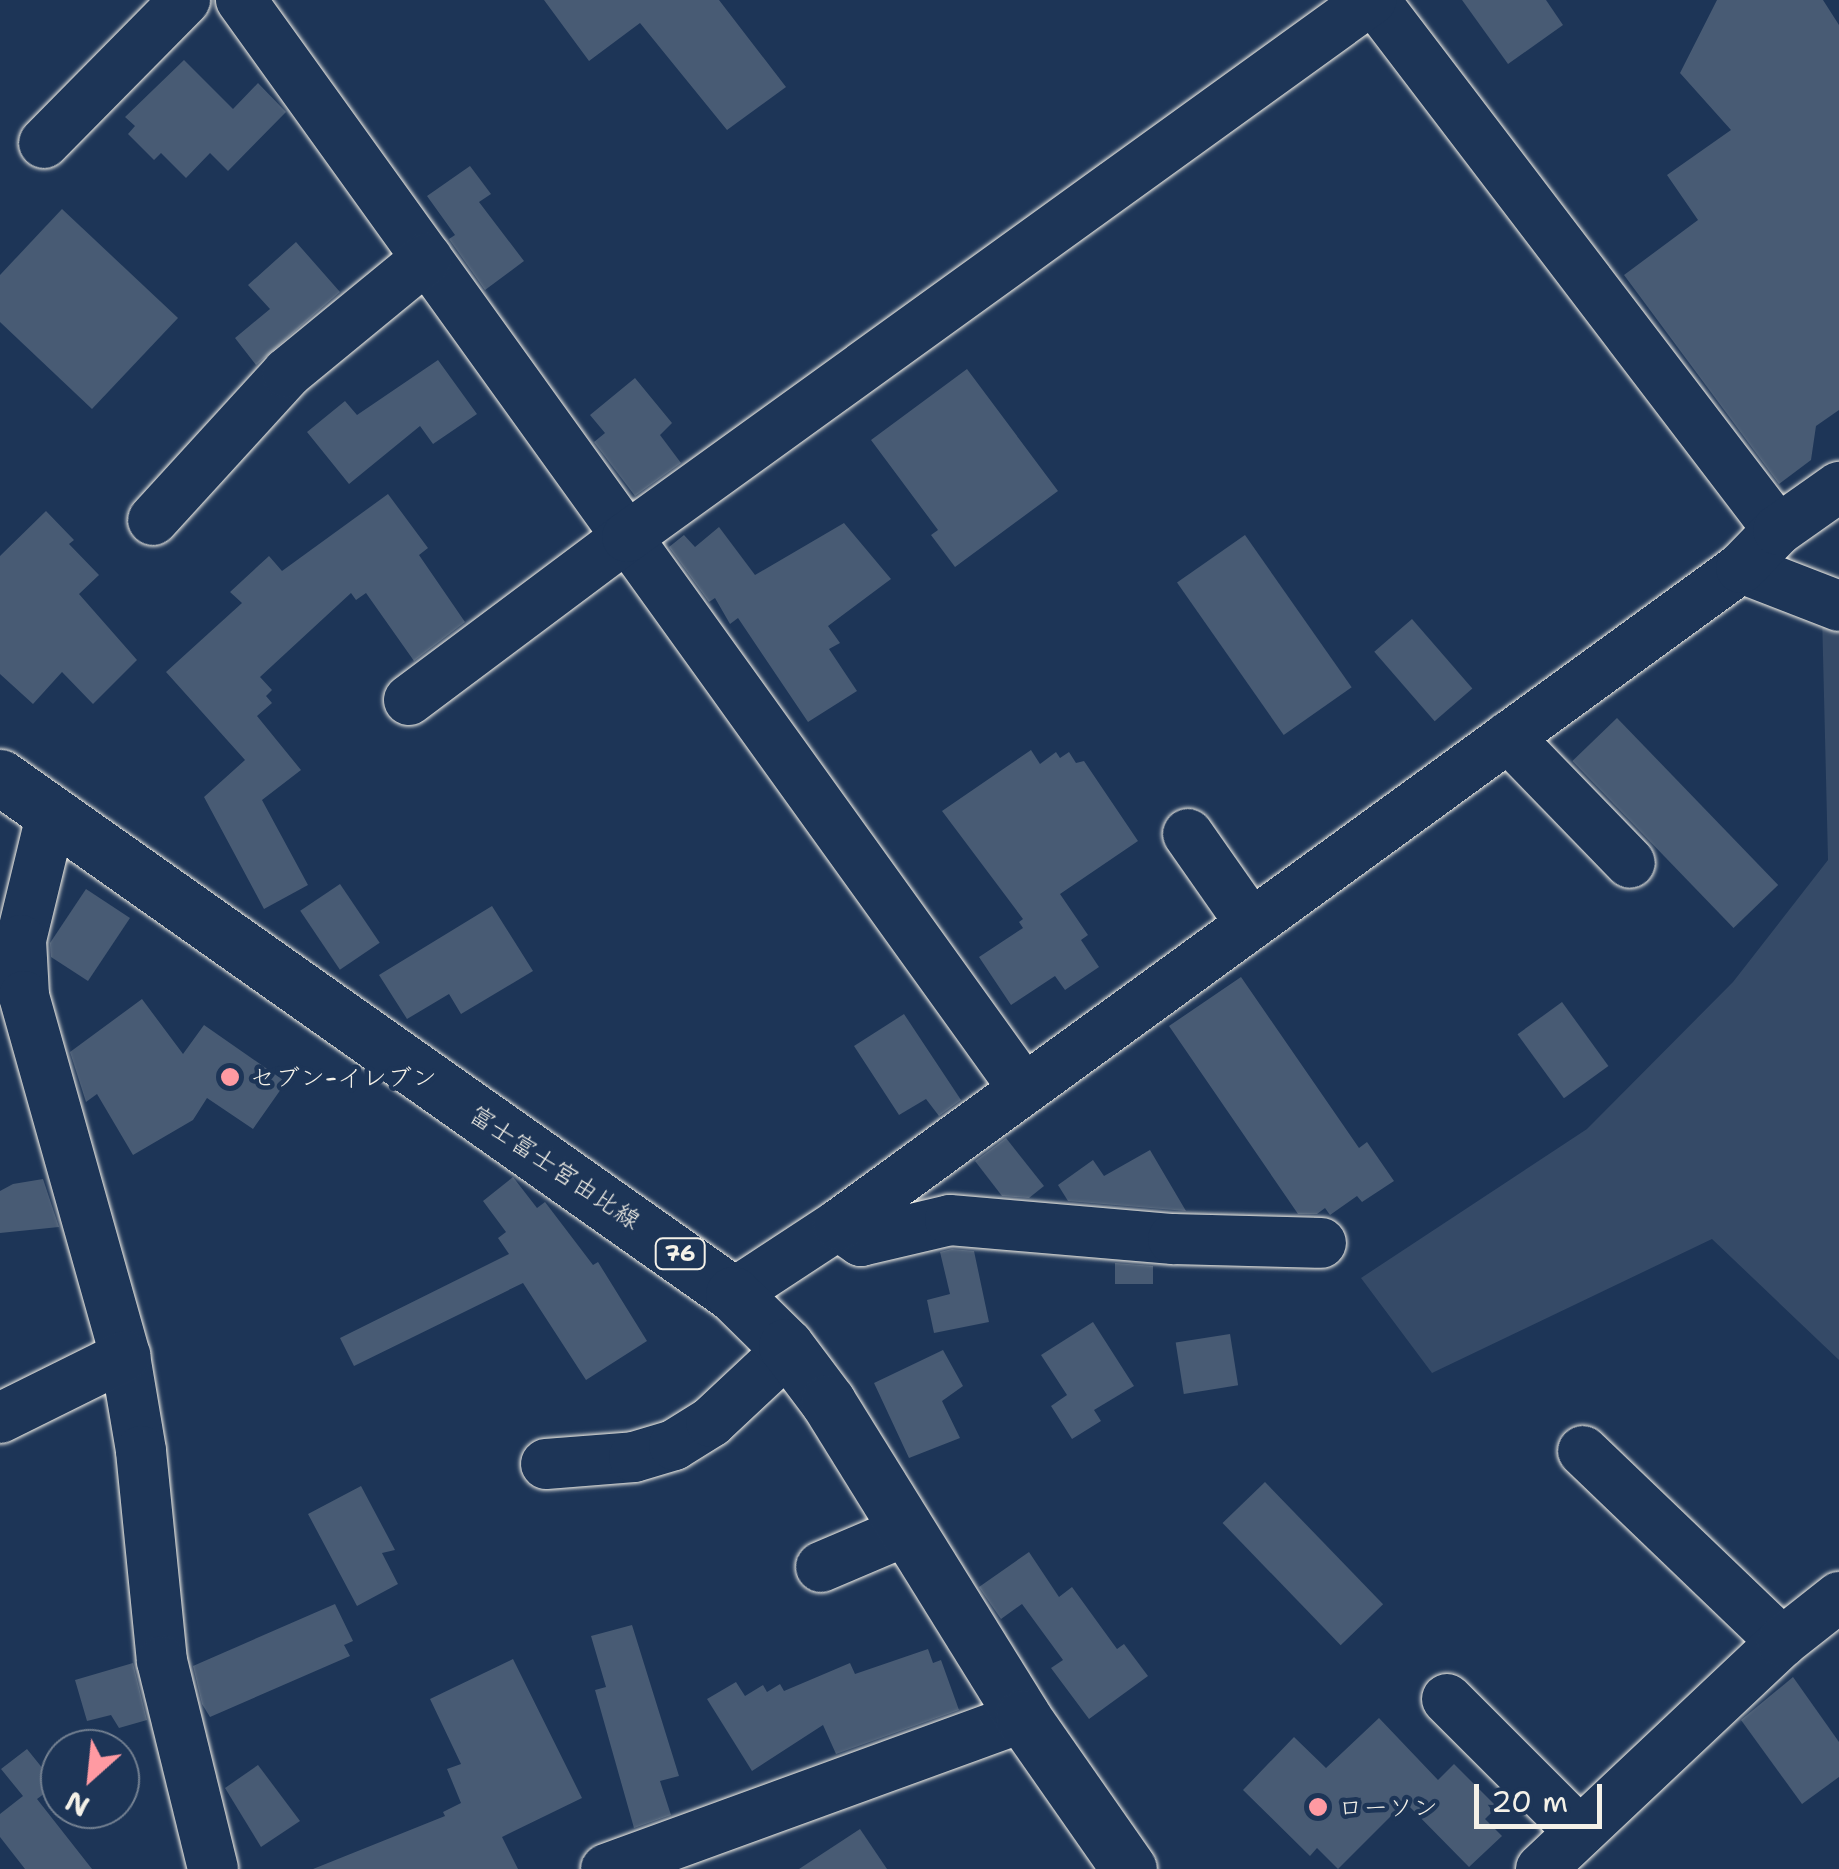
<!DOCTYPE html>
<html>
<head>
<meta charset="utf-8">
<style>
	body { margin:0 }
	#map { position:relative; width:1839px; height:1869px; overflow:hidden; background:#1d3557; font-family:"Shantell Sans","Klee One",sans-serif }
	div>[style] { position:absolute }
	.green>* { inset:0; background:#354a67 }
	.building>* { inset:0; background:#485b74; transform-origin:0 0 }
	.roads { filter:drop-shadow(0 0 2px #f4f1e8) drop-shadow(0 0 2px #f4f1e8) }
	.minor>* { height:50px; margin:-25px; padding:0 25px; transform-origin:25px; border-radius:25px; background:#1d3557 }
	.primary>* { height:55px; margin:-27.5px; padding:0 27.5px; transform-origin:27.5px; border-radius:27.5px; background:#1d3557 }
	.dots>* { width:28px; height:28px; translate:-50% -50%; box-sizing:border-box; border:5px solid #1d3557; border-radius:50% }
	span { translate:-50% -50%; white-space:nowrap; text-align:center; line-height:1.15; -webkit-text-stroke:9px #1d3557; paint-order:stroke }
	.shield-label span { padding:2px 8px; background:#1d3557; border:2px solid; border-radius:8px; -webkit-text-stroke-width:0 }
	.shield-label { font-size:22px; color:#f4f1e8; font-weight:700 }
	.poi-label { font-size:25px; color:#f4f1e8 }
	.left { translate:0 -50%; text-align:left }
	.street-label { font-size:25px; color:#f4f1e8 }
	.north { position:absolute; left:40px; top:1729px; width:100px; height:100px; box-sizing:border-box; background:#1d3557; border:2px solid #738091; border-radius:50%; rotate:207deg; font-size:28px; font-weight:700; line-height:40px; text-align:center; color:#f4f1e8 }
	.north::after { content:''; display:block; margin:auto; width:35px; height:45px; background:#ff9aa2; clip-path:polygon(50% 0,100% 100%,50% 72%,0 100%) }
	.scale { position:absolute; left:1474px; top:1784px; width:128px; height:45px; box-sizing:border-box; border:5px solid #f4f1e8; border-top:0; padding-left:12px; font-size:30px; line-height:35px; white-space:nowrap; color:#f4f1e8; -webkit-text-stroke:8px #1d3557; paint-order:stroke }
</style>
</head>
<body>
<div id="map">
	<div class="green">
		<div style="clip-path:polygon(1822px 614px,1839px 624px,1839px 1360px,1712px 1239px,1432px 1373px,1361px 1278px,1587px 1129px,1733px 982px,1828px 860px)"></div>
	</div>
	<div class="building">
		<div style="clip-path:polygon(544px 0,719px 0,786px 87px,727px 130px,640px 23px,589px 61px)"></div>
		<div style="clip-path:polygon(1462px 0,1546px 0,1563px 25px,1508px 64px)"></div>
		<div style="clip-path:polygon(1717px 0,1823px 0,1839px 25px,1839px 410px,1816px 426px,1811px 460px,1779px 484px,1624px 275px,1698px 220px,1667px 175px,1731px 130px,1680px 73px)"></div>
		<div style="clip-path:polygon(184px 60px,233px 109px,258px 83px,286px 112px,228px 171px,210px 153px,186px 178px,161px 153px,154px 160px,128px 134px,135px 126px,125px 117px)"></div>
		<div style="clip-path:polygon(470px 166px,491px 194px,479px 202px,524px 261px,485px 290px,449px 239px,455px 235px,427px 196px)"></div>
		<div style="clip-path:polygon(62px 209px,178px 318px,92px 409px,0 322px,0 275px)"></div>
		<div style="clip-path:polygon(296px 242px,340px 292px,256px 365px,235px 338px,270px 309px,248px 285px)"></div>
		<div style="clip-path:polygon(438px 360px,477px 414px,433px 444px,420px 426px,349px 484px,307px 432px,345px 401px,357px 415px)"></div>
		<div style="clip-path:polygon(967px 369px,1058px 491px,955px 567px,931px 535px,938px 530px,871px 440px)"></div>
		<div style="clip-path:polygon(635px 378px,672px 423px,660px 435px,681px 463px,635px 496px,594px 442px,605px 433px,590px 415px)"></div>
		<div style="clip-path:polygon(388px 494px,428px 548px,419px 555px,465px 622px,414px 661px,366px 593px,356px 600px,351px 593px,260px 677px,272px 690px,266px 696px,272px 703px,257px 716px,301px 770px,262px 800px,308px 885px,264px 909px,204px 797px,245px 760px,166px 672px,242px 603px,230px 592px,269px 556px,282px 571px)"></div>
		<div style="clip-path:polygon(46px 511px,74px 540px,69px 544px,99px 575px,79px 594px,137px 660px,93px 704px,62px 672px,33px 704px,0 674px,0 556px)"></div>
		<div style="clip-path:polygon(844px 523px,891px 579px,828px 626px,840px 643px,829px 649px,857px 691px,808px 722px,738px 618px,730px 624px,715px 598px,709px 602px,669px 547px,684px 535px,695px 547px,719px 527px,755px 575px)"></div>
		<div style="left:1245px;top:535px;width:186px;height:83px;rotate:55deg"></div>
		<div style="left:1412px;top:619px;width:92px;height:50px;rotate:49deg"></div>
		<div style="left:1617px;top:718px;width:232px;height:62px;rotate:46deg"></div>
		<div style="clip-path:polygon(1031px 750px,1040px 764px,1056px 752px,1060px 758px,1069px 752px,1076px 763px,1084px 761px,1138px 841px,1060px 894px,1088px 935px,1081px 940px,1099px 967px,1065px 990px,1055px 976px,1011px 1005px,979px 957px,1023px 928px,1019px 922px,1023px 919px,942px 811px)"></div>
		<div style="left:340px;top:884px;width:71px;height:48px;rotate:56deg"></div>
		<div style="clip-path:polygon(86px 889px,130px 918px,88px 981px,51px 957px,50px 943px)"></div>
		<div style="clip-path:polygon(492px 906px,533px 971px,461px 1014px,449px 994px,407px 1019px,379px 975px)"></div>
		<div style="clip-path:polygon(1241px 977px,1359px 1148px,1367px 1142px,1394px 1181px,1362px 1202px,1357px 1196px,1330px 1215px,1325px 1208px,1317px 1214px,1298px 1214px,1169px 1026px)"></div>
		<div style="clip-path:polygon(142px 999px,183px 1054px,204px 1025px,286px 1082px,253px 1129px,207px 1098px,193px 1120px,133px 1155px,97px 1094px,86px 1102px,70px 1052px)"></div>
		<div style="left:1562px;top:1002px;width:79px;height:55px;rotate:54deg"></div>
		<div style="clip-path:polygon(904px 1014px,961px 1100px,939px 1116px,926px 1099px,899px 1115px,854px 1046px)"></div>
		<div style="clip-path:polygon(1006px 1138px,1044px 1186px,1029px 1198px,1002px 1196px,975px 1161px)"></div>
		<div style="clip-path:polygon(1150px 1150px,1186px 1211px,1068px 1201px,1058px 1185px,1093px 1160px,1104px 1176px)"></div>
		<div style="clip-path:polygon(513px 1177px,537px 1208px,545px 1202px,593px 1265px,598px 1262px,647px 1341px,586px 1380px,523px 1283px,354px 1366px,340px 1338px,509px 1254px,498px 1238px,506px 1232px,483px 1201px)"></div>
		<div style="clip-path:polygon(43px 1179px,59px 1227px,0 1233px,0 1191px,13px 1184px)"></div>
		<div style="clip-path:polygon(952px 1249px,974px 1251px,989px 1322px,934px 1333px,927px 1300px,950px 1294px,940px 1252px)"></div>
		<div style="clip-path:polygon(1115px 1263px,1153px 1266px,1153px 1284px,1115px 1284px)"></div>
		<div style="clip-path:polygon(1093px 1322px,1134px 1386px,1094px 1410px,1101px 1421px,1072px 1439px,1051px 1406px,1067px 1395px,1041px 1355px)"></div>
		<div style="left:1230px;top:1334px;width:52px;height:55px;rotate:81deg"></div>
		<div style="clip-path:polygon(943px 1350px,963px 1386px,942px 1401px,960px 1438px,909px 1458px,874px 1383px)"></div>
		<div style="left:1265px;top:1482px;width:170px;height:59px;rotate:46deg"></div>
		<div style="clip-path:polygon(361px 1486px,395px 1550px,382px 1553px,398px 1584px,357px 1606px,308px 1514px)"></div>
		<div style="clip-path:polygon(1029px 1552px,1059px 1597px,1072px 1587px,1117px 1649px,1124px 1644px,1148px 1676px,1089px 1719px,1051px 1668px,1063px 1660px,1022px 1604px,1001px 1619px,979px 1587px)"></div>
		<div style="clip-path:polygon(335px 1604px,353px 1641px,344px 1645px,350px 1656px,210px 1717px,202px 1704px,193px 1666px)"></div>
		<div style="clip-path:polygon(632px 1625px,679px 1776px,660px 1781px,671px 1815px,634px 1828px,595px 1690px,606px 1687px,591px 1636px)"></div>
		<div style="clip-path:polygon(928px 1649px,933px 1663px,941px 1660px,959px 1710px,836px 1754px,823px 1725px,752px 1771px,707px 1699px,736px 1682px,745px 1696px,763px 1685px,767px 1692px,780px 1684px,784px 1691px,850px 1663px,855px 1674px)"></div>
		<div style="clip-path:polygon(513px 1659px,582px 1798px,502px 1837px,518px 1869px,313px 1869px,445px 1816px,443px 1812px,461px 1803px,447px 1769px,461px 1764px,430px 1699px)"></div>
		<div style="clip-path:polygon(133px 1663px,147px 1720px,119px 1728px,111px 1715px,87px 1721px,75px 1680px)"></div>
		<div style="clip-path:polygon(1793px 1677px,1839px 1742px,1839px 1777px,1802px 1804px,1741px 1720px)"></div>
		<div style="clip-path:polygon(1379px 1718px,1438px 1780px,1454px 1764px,1497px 1807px,1485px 1819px,1502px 1836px,1469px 1867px,1405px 1802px,1338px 1869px,1317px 1848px,1310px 1856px,1243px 1790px,1294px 1737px,1326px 1768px)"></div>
		<div style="clip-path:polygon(27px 1749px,56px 1785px,37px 1799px,92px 1869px,25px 1869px,0 1837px,0 1814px,23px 1796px,1px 1769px)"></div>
		<div style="clip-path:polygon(258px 1765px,300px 1821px,261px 1847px,225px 1788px)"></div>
		<div style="clip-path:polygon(860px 1829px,887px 1869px,799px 1869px)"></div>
	</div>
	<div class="roads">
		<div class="minor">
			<div style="left:241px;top:0;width:1340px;rotate:54.29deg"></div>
			<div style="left:1374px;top:0;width:666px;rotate:52.68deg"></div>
			<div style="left:44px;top:143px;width:201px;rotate:-45.4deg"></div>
			<div style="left:153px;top:520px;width:199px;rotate:-47.6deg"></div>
			<div style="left:287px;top:373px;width:181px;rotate:-39.4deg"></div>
			<div style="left:1741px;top:568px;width:105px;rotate:21.2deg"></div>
			<div style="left:409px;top:700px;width:272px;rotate:-36.8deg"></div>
			<div style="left:627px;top:537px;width:918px;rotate:-35.82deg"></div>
			<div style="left:1508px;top:737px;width:175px;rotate:45.9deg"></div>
			<div style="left:51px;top:816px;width:128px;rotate:103.6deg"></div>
			<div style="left:21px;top:940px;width:56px;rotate:86.9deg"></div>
			<div style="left:24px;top:996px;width:374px;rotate:74.3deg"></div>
			<div style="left:125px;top:1356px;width:96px;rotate:80.4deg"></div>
			<div style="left:141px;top:1451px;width:211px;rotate:84.3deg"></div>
			<div style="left:162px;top:1661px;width:214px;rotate:76.2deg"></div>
			<div style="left:1188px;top:834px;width:110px;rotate:55deg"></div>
			<div style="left:838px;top:1225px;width:28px;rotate:35deg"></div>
			<div style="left:861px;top:1241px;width:91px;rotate:-13.3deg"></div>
			<div style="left:950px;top:1220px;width:224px;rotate:4.9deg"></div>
			<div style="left:1173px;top:1239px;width:148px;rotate:1.5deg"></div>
			<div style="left:733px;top:1294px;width:126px;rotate:-33.3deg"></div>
			<div style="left:838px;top:1225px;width:1117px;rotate:-36.04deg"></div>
			<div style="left:1741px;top:568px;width:53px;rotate:-45.8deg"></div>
			<div style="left:1778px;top:530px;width:75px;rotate:-35.2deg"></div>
			<div style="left:0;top:1418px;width:140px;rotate:-26.4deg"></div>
			<div style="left:1583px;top:1451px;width:276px;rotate:43.8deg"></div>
			<div style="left:546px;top:1464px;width:88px;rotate:-4.5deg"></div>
			<div style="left:634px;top:1457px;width:42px;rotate:-16.7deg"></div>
			<div style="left:674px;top:1445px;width:44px;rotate:-31.9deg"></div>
			<div style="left:711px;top:1422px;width:105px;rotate:-43.1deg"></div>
			<div style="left:821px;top:1567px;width:95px;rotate:-23deg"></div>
			<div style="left:1447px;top:1699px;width:188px;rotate:45deg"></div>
			<div style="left:606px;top:1869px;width:444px;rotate:-20deg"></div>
			<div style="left:1541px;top:1869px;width:331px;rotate:-43.3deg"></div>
			<div style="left:1782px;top:1642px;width:73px;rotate:-38.3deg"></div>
		</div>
		<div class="primary">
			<div style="left:0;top:777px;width:897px;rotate:35.2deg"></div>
			<div style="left:733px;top:1294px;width:74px;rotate:44.5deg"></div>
			<div style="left:786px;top:1346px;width:70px;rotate:53.1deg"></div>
			<div style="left:828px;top:1402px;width:370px;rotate:58.2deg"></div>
			<div style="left:1023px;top:1717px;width:185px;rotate:55.1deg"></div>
		</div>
	</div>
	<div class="dots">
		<div style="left:230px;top:1077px;background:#ff9aa2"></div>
		<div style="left:1318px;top:1807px;background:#ff9aa2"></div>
	</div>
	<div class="shield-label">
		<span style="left:680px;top:1254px">76</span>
	</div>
	<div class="poi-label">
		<span class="left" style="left:250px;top:1077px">セブン-イレブン</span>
		<span class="left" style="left:1338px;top:1807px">ローソン</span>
	</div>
	<div class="street-label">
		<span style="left:555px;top:1167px;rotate:34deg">富士富士宮由比線</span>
	</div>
	<div class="north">N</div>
	<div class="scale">20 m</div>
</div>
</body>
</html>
